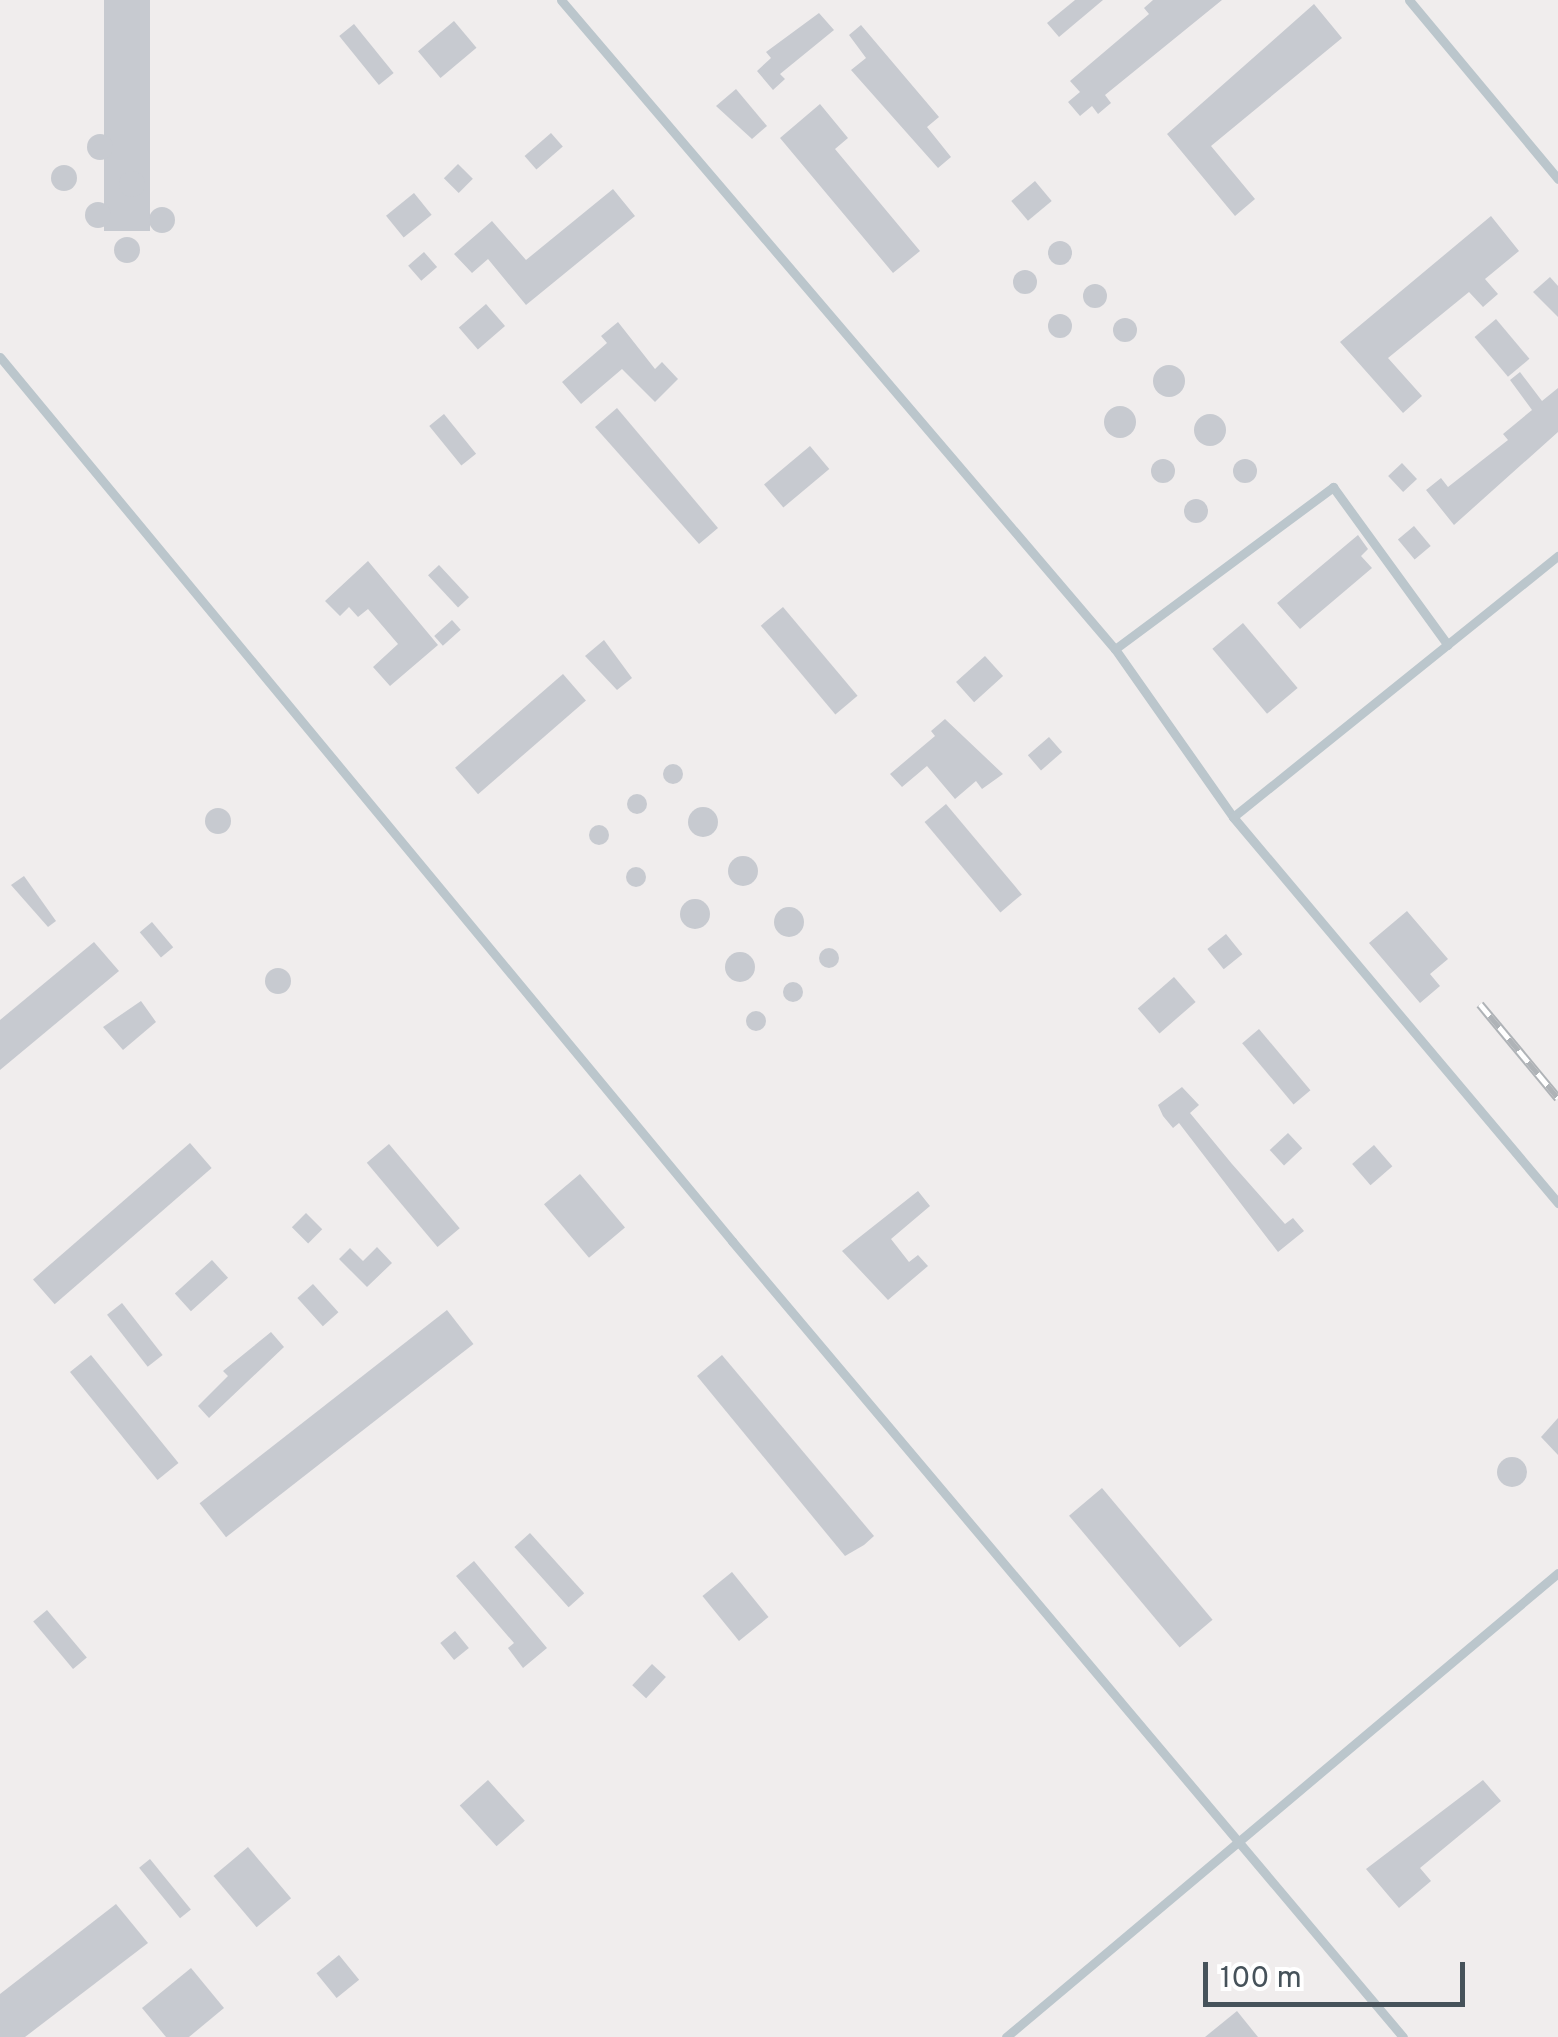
<!DOCTYPE html>
<html>
<head>
<meta charset="utf-8">
<style>
	body { margin:0 }
	#map { position:relative; width:1558px; height:2037px; overflow:hidden; background:#f0eded; font-family:Overpass,sans-serif }
	div>[style] { position:absolute }
	.building>* { inset:0; background:#c7cad0; transform-origin:0 0 }
	.round { border-radius:50% }
	.service>* { height:9px; margin:-4.5px; padding:0 4.5px; transform-origin:4.5px; border-radius:4.5px; background:#bbc6cc }
	.rail>* { height:9px; margin-top:-4.5px; transform-origin:0; background:repeating-linear-gradient(90deg,#fff 0 15px,#afb3b7 0 30px); box-sizing:border-box; border-block:2px solid #afb3b7 }
	span { translate:-50% -50%; white-space:nowrap; text-align:center; line-height:1.15; -webkit-text-stroke:10px #fff; paint-order:stroke }
	.scale { position:absolute; left:1203px; top:1962px; width:262px; height:45px; box-sizing:border-box; border:5px solid #46525a; border-top:0; padding-left:12px; font-size:30px; line-height:35px; white-space:nowrap; color:#46525a; -webkit-text-stroke:8px #fff; paint-order:stroke }
</style>
</head>
<body>
<div id="map">
	<div class="building">
		<div style="left:104px;top:0;width:46px;height:231px"></div>
		<div style="clip-path:polygon(1075px 0,1103px 0,1059px 37px,1047px 23px)"></div>
		<div style="clip-path:polygon(1153px 0,1222px 0,1105px 95px,1111px 103px,1098px 114px,1092px 106px,1080px 116px,1068px 102px,1080px 92px,1070px 81px,1149px 14px,1144px 8px)"></div>
		<div style="clip-path:polygon(1314px 4px,1342px 38px,1211px 146px,1255px 199px,1235px 216px,1167px 134px)"></div>
		<div style="clip-path:polygon(819px 13px,834px 30px,780px 74px,785px 79px,773px 90px,757px 71px,771px 58px,766px 52px)"></div>
		<div style="left:454px;top:21px;width:35px;height:47px;rotate:50deg"></div>
		<div style="left:354px;top:24px;width:63px;height:19px;rotate:51deg"></div>
		<div style="clip-path:polygon(861px 25px,939px 117px,927px 127px,951px 157px,938px 168px,851px 70px,866px 58px,849px 35px)"></div>
		<div style="clip-path:polygon(736px 89px,767px 126px,752px 139px,716px 106px)"></div>
		<div style="clip-path:polygon(820px 104px,848px 138px,835px 149px,920px 251px,893px 273px,780px 138px)"></div>
		<div style="left:551px;top:133px;width:18px;height:35px;rotate:49deg"></div>
		<div class="round" style="left:87px;top:134px;width:26px;height:26px"></div>
		<div style="left:458px;top:164px;width:21px;height:20px;rotate:45deg"></div>
		<div class="round" style="left:51px;top:165px;width:26px;height:26px"></div>
		<div class="round" style="left:119px;top:171px;width:26px;height:26px"></div>
		<div style="left:1035px;top:181px;width:26px;height:31px;rotate:50deg"></div>
		<div style="clip-path:polygon(613px 189px,635px 216px,526px 305px,488px 259px,472px 273px,454px 254px,492px 221px,526px 260px)"></div>
		<div style="left:414px;top:193px;width:28px;height:36px;rotate:51deg"></div>
		<div class="round" style="left:85px;top:202px;width:26px;height:26px"></div>
		<div class="round" style="left:149px;top:207px;width:26px;height:26px"></div>
		<div style="clip-path:polygon(1491px 216px,1519px 251px,1485px 279px,1498px 294px,1483px 307px,1469px 292px,1388px 358px,1422px 396px,1403px 413px,1340px 342px)"></div>
		<div class="round" style="left:114px;top:237px;width:26px;height:26px"></div>
		<div class="round" style="left:1048px;top:241px;width:24px;height:24px"></div>
		<div style="left:424px;top:252px;width:20px;height:21px;rotate:49deg"></div>
		<div class="round" style="left:1013px;top:270px;width:24px;height:24px"></div>
		<div style="clip-path:polygon(1550px 277px,1558px 286px,1558px 317px,1533px 292px)"></div>
		<div class="round" style="left:1083px;top:284px;width:24px;height:24px"></div>
		<div style="left:486px;top:304px;width:29px;height:36px;rotate:49deg"></div>
		<div class="round" style="left:1048px;top:314px;width:24px;height:24px"></div>
		<div class="round" style="left:1113px;top:318px;width:24px;height:24px"></div>
		<div style="left:1496px;top:319px;width:52px;height:28px;rotate:50deg"></div>
		<div style="clip-path:polygon(618px 322px,655px 369px,662px 362px,678px 379px,655px 402px,622px 369px,581px 404px,562px 382px,607px 343px,601px 336px)"></div>
		<div class="round" style="left:1153px;top:365px;width:32px;height:32px"></div>
		<div style="clip-path:polygon(1520px 372px,1542px 401px,1558px 388px,1558px 432px,1454px 525px,1426px 490px,1441px 478px,1448px 487px,1508px 440px,1503px 434px,1532px 410px,1510px 380px)"></div>
		<div class="round" style="left:1104px;top:406px;width:32px;height:32px"></div>
		<div style="clip-path:polygon(617px 408px,718px 528px,699px 544px,595px 427px)"></div>
		<div style="left:444px;top:414px;width:51px;height:19px;rotate:51deg"></div>
		<div class="round" style="left:1194px;top:414px;width:32px;height:32px"></div>
		<div style="left:810px;top:446px;width:30px;height:60px;rotate:50deg"></div>
		<div class="round" style="left:1233px;top:459px;width:24px;height:24px"></div>
		<div class="round" style="left:1151px;top:459px;width:24px;height:24px"></div>
		<div style="left:1402px;top:463px;width:22px;height:19px;rotate:47deg"></div>
		<div class="round" style="left:1184px;top:499px;width:24px;height:24px"></div>
		<div style="left:1414px;top:526px;width:26px;height:21px;rotate:50deg"></div>
		<div style="clip-path:polygon(1358px 535px,1368px 549px,1361px 556px,1372px 568px,1300px 629px,1277px 603px)"></div>
		<div style="clip-path:polygon(368px 561px,438px 645px,390px 686px,373px 667px,398px 644px,368px 609px,358px 617px,349px 607px,340px 616px,325px 601px)"></div>
		<div style="left:439px;top:565px;width:44px;height:15px;rotate:47deg"></div>
		<div style="left:783px;top:607px;width:116px;height:29px;rotate:50deg"></div>
		<div style="left:452px;top:620px;width:13px;height:24px;rotate:48deg"></div>
		<div style="left:1243px;top:623px;width:85px;height:40px;rotate:50deg"></div>
		<div style="clip-path:polygon(604px 640px,632px 678px,617px 690px,585px 656px)"></div>
		<div style="left:985px;top:656px;width:27px;height:39px;rotate:48deg"></div>
		<div style="left:563px;top:674px;width:35px;height:143px;rotate:49deg"></div>
		<div style="clip-path:polygon(945px 719px,1003px 774px,982px 789px,976px 781px,955px 799px,927px 766px,902px 787px,890px 774px,935px 736px,931px 731px)"></div>
		<div style="left:1049px;top:737px;width:20px;height:28px;rotate:49deg"></div>
		<div class="round" style="left:663px;top:764px;width:20px;height:20px"></div>
		<div class="round" style="left:627px;top:794px;width:20px;height:20px"></div>
		<div style="left:946px;top:804px;width:118px;height:28px;rotate:50deg"></div>
		<div class="round" style="left:688px;top:807px;width:30px;height:30px"></div>
		<div class="round" style="left:205px;top:808px;width:26px;height:26px"></div>
		<div class="round" style="left:589px;top:825px;width:20px;height:20px"></div>
		<div class="round" style="left:728px;top:856px;width:30px;height:30px"></div>
		<div class="round" style="left:626px;top:867px;width:20px;height:20px"></div>
		<div style="clip-path:polygon(24px 876px,56px 921px,48px 927px,11px 885px)"></div>
		<div class="round" style="left:680px;top:899px;width:30px;height:30px"></div>
		<div class="round" style="left:774px;top:907px;width:30px;height:30px"></div>
		<div style="clip-path:polygon(1407px 911px,1448px 959px,1430px 974px,1440px 986px,1420px 1003px,1369px 943px)"></div>
		<div style="left:152px;top:922px;width:33px;height:16px;rotate:50deg"></div>
		<div style="left:1226px;top:934px;width:26px;height:24px;rotate:51deg"></div>
		<div style="clip-path:polygon(94px 942px,119px 971px,0 1070px,0 1020px)"></div>
		<div class="round" style="left:819px;top:948px;width:20px;height:20px"></div>
		<div class="round" style="left:725px;top:952px;width:30px;height:30px"></div>
		<div class="round" style="left:265px;top:968px;width:26px;height:26px"></div>
		<div style="left:1174px;top:977px;width:33px;height:48px;rotate:49deg"></div>
		<div class="round" style="left:783px;top:982px;width:20px;height:20px"></div>
		<div style="clip-path:polygon(141px 1001px,156px 1022px,123px 1050px,103px 1027px)"></div>
		<div class="round" style="left:746px;top:1011px;width:20px;height:20px"></div>
		<div style="left:1259px;top:1029px;width:80px;height:22px;rotate:50deg"></div>
		<div style="clip-path:polygon(1182px 1087px,1199px 1105px,1190px 1113px,1232px 1164px,1285px 1224px,1293px 1218px,1304px 1231px,1278px 1252px,1179px 1123px,1173px 1128px,1163px 1116px,1158px 1105px)"></div>
		<div style="left:1288px;top:1133px;width:21px;height:25px;rotate:47deg"></div>
		<div style="left:190px;top:1143px;width:33px;height:208px;rotate:49deg"></div>
		<div style="left:389px;top:1144px;width:110px;height:29px;rotate:50deg"></div>
		<div style="left:1374px;top:1145px;width:28px;height:29px;rotate:49deg"></div>
		<div style="left:580px;top:1174px;width:70px;height:47px;rotate:50deg"></div>
		<div style="clip-path:polygon(918px 1191px,930px 1206px,891px 1239px,909px 1262px,918px 1255px,928px 1266px,888px 1300px,842px 1251px)"></div>
		<div style="left:306px;top:1213px;width:23px;height:20px;rotate:45deg"></div>
		<div style="clip-path:polygon(377px 1247px,392px 1263px,367px 1287px,339px 1259px,350px 1248px,363px 1261px)"></div>
		<div style="left:212px;top:1260px;width:24px;height:50px;rotate:48deg"></div>
		<div style="left:313px;top:1284px;width:38px;height:21px;rotate:48deg"></div>
		<div style="left:122px;top:1303px;width:66px;height:19px;rotate:52deg"></div>
		<div style="left:447px;top:1310px;width:43px;height:314px;rotate:52deg"></div>
		<div style="clip-path:polygon(271px 1332px,284px 1347px,209px 1418px,198px 1406px,228px 1376px,223px 1371px)"></div>
		<div style="left:91px;top:1355px;width:139px;height:27px;rotate:51deg"></div>
		<div style="clip-path:polygon(722px 1355px,874px 1536px,864px 1545px,845px 1556px,697px 1376px)"></div>
		<div style="clip-path:polygon(1558px 1418px,1558px 1455px,1541px 1437px)"></div>
		<div class="round" style="left:1497px;top:1457px;width:30px;height:30px"></div>
		<div style="left:1102px;top:1488px;width:172px;height:43px;rotate:50deg"></div>
		<div style="left:530px;top:1533px;width:81px;height:21px;rotate:48deg"></div>
		<div style="clip-path:polygon(474px 1561px,547px 1648px,523px 1668px,508px 1648px,514px 1643px,456px 1576px)"></div>
		<div style="left:732px;top:1572px;width:58px;height:38px;rotate:51deg"></div>
		<div style="left:47px;top:1610px;width:62px;height:18px;rotate:50deg"></div>
		<div style="left:455px;top:1631px;width:22px;height:19px;rotate:51deg"></div>
		<div style="left:652px;top:1664px;width:19px;height:29px;rotate:43deg"></div>
		<div style="left:488px;top:1780px;width:55px;height:38px;rotate:48deg"></div>
		<div style="clip-path:polygon(1483px 1780px,1501px 1801px,1420px 1868px,1431px 1881px,1399px 1908px,1366px 1869px)"></div>
		<div style="left:248px;top:1847px;width:67px;height:45px;rotate:50deg"></div>
		<div style="left:150px;top:1859px;width:65px;height:14px;rotate:51deg"></div>
		<div style="clip-path:polygon(116px 1904px,148px 1943px,25px 2037px,0 2037px,0 1994px)"></div>
		<div style="left:339px;top:1955px;width:32px;height:29px;rotate:51deg"></div>
		<div style="clip-path:polygon(191px 1968px,224px 2008px,189px 2037px,166px 2037px,142px 2008px)"></div>
		<div style="clip-path:polygon(1237px 2011px,1258px 2037px,1205px 2037px)"></div>
	</div>
	<div class="service">
		<div style="left:561px;top:0;width:853px;rotate:49.52deg"></div>
		<div style="left:1115px;top:649px;width:205px;rotate:54.9deg"></div>
		<div style="left:1233px;top:817px;width:505px;rotate:49.9deg"></div>
		<div style="left:1409px;top:0;width:233px;rotate:50.2deg"></div>
		<div style="left:0;top:357px;width:1148px;rotate:50.37deg"></div>
		<div style="left:732px;top:1241px;width:1041px;rotate:49.87deg"></div>
		<div style="left:1115px;top:649px;width:272px;rotate:-36.6deg"></div>
		<div style="left:1333px;top:487px;width:195px;rotate:54deg"></div>
		<div style="left:1233px;top:817px;width:417px;rotate:-38.8deg"></div>
		<div style="left:1006px;top:2037px;width:721px;rotate:-40.05deg"></div>
	</div>
	<div class="rail">
		<div style="left:1480px;top:1004px;width:122px;rotate:50.3deg"></div>
	</div>
	<div class="scale">100 m</div>
</div>
</body>
</html>
